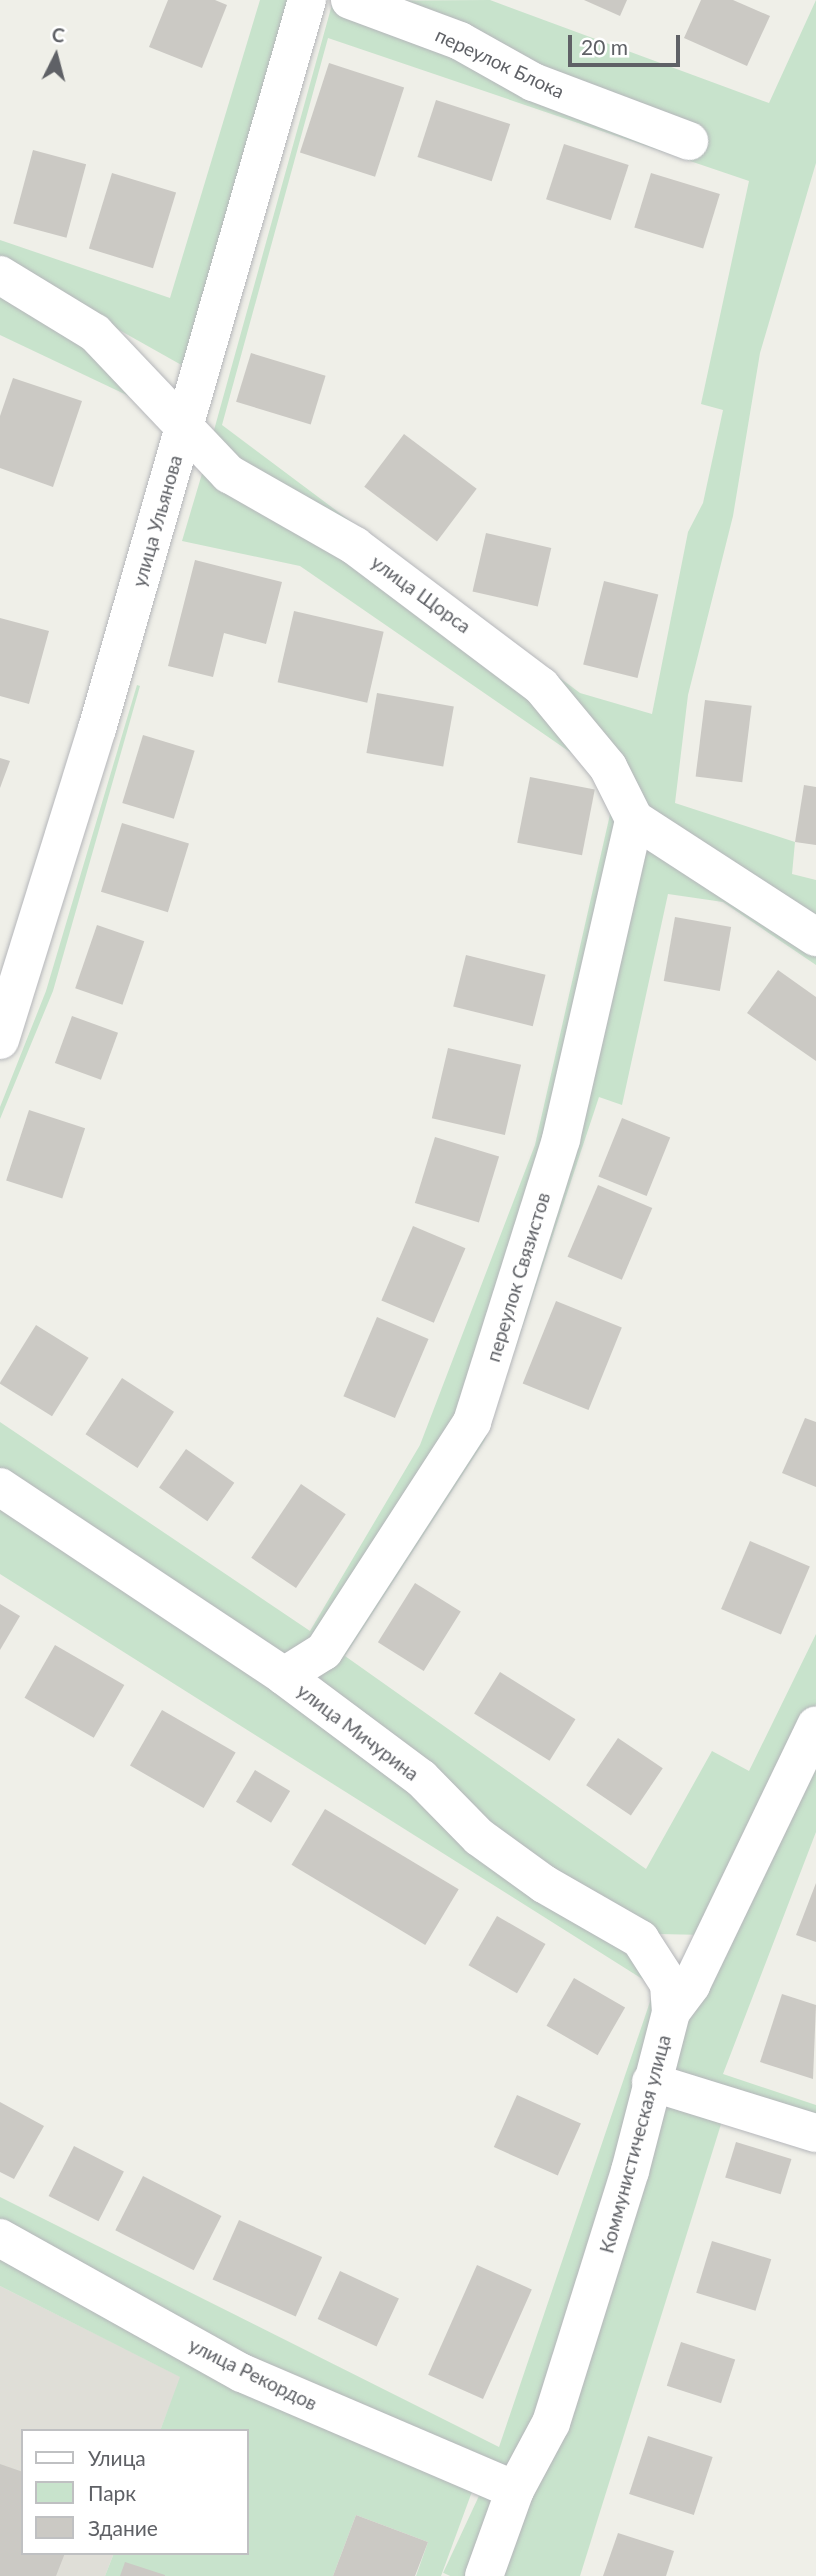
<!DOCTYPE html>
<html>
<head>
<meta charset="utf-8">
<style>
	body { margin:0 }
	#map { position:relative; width:816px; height:2576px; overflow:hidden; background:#efefe8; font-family:Lato,sans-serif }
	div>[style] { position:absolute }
	.education>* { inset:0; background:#dfded7 }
	.green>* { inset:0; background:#c8e3cc; transform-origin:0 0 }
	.building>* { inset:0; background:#cbc9c4; transform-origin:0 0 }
	.roads { filter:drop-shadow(0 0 2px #b5b6ba) drop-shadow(0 0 2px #b5b6ba) }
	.street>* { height:38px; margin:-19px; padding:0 19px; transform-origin:19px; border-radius:19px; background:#fff }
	span { translate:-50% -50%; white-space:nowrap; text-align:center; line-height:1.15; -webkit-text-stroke:5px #fff; paint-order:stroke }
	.street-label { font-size:19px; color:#5f6166 }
	.legend { position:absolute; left:21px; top:2429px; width:228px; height:126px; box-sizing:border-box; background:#fff; border:2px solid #bfc0c2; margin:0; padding:9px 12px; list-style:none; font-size:21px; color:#5f6166 }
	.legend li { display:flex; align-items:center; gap:14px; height:35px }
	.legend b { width:35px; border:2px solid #bfc0c2 }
	.north { position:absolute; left:21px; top:21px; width:70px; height:70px; -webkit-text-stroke:5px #fff; paint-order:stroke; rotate:6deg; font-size:19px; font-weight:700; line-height:28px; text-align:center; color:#5f6166 }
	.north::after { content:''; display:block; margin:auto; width:24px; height:32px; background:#5f6166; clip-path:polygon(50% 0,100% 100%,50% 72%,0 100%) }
	.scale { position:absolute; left:568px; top:35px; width:112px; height:32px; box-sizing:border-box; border:4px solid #5f6166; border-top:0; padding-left:9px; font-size:21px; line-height:24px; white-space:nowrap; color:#5f6166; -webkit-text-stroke:5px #fff; paint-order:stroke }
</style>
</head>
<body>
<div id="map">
	<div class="education">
		<div style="clip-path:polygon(0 2286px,181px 2377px,160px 2431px,23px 2431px,23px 2553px,114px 2553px,105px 2576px,0 2576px)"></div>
	</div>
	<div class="green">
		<div style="clip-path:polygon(260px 0,291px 0,185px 367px,0 263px,0 240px,170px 298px)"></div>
		<div style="clip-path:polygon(evenodd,490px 0,769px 103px,816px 0,816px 163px,760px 353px,733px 516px,688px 695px,675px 803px,795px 842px,792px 874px,816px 880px,816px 926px,640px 811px,616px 762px,211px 441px,333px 1px,490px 0,328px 38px,749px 181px,701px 404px,723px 410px,703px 503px,688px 532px,652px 714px,580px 693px,222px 425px,328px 38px)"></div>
		<div style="clip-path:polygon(0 289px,93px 342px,133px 398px,0 335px)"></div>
		<div style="clip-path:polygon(204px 467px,223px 483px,353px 553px,422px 600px,537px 690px,604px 769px,628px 821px,554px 1138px,466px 1416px,319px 1640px,285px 1664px,0 1474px,0 1422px,310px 1631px,420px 1445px,535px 1145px,611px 810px,596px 770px,300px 566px,182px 541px)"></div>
		<div style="clip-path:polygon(137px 685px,140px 686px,53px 991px,0 1119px,0 1107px,46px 991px)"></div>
		<div style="clip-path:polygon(640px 832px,816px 946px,816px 965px,723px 902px,668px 894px,622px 1105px,599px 1097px,485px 1440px,345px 1656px,646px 1869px,712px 1751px,749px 1771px,816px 1634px,816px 1704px,706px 1935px,658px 1934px,548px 1877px,301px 1674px,477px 1423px)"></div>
		<div style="clip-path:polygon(0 1498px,279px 1683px,419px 1784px,474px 1843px,540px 1889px,630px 1941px,655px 1972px,663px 2007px,622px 2175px,546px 2420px,513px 2481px,246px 2369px,0 2230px,0 2197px,499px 2447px,655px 1987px,0 1574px)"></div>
		<div style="clip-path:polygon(816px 1750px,816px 1832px,723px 2074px,816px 2105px,816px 2122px,661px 2074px)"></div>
		<div style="clip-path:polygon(657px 2092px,722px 2121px,580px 2576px,492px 2576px)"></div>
		<div style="clip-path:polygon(0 2244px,477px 2478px,441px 2576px,416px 2576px,428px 2542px,356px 2515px,333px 2576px,105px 2576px,114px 2553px,247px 2553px,247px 2431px,160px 2431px,180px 2377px,0 2286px)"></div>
		<div style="left:485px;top:2483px;width:23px;height:99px;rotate:25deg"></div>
	</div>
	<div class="building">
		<div style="clip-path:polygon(168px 0,215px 0,227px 5px,202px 68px,149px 47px)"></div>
		<div style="clip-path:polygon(584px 0,627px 0,620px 16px)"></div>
		<div style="clip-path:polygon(701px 0,733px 0,770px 16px,747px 66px,684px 38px)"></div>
		<div style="left:329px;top:63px;width:79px;height:94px;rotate:18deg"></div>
		<div style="left:436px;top:100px;width:78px;height:60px;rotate:18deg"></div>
		<div style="left:564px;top:144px;width:68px;height:58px;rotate:18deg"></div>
		<div style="left:33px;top:150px;width:55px;height:76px;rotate:15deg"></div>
		<div style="left:112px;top:173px;width:67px;height:79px;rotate:17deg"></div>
		<div style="left:651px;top:173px;width:72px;height:57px;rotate:17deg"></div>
		<div style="left:251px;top:353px;width:78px;height:51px;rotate:17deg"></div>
		<div style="clip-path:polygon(13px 378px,82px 401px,53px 487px,0 468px,0 416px)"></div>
		<div style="left:404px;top:434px;width:91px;height:66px;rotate:37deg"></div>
		<div style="left:486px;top:533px;width:67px;height:60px;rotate:13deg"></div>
		<div style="clip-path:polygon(195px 560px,282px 582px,266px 644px,224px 633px,213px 677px,168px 666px)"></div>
		<div style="left:604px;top:581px;width:56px;height:86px;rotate:14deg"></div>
		<div style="left:294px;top:611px;width:92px;height:73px;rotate:13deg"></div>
		<div style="clip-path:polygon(0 618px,49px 631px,29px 704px,0 696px)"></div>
		<div style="left:377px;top:693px;width:78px;height:61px;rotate:10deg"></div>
		<div style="left:705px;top:700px;width:47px;height:77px;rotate:7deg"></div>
		<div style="left:143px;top:735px;width:54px;height:71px;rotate:17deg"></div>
		<div style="clip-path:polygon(0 758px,10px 761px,0 788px)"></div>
		<div style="left:530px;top:777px;width:66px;height:67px;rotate:11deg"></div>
		<div style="clip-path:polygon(804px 785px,816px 787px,816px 845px,795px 842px)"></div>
		<div style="left:122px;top:823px;width:70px;height:72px;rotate:17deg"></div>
		<div style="left:675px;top:917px;width:57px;height:65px;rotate:10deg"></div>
		<div style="left:97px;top:925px;width:50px;height:67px;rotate:19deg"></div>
		<div style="left:466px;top:955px;width:82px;height:53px;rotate:14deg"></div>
		<div style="clip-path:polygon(778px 970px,816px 997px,816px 1061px,747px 1013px)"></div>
		<div style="left:72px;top:1016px;width:49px;height:50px;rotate:20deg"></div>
		<div style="left:448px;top:1048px;width:75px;height:72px;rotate:13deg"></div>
		<div style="left:29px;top:1110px;width:59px;height:74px;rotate:18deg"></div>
		<div style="left:622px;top:1118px;width:52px;height:63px;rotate:22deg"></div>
		<div style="left:435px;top:1137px;width:67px;height:69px;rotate:17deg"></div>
		<div style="left:598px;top:1185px;width:59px;height:78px;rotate:23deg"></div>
		<div style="left:413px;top:1226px;width:57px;height:81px;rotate:23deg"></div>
		<div style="left:556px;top:1301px;width:71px;height:89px;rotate:22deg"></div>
		<div style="left:377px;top:1317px;width:56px;height:86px;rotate:23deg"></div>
		<div style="left:36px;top:1325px;width:62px;height:69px;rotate:32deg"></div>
		<div style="left:122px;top:1378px;width:62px;height:67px;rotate:33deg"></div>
		<div style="clip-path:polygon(805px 1418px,816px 1422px,816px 1487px,782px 1473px)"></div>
		<div style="left:186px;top:1449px;width:59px;height:47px;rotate:35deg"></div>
		<div style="left:301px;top:1484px;width:54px;height:89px;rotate:34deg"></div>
		<div style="left:750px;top:1541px;width:65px;height:74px;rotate:23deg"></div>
		<div style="left:415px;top:1583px;width:54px;height:70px;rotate:32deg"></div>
		<div style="clip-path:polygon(0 1604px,20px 1616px,0 1650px)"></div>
		<div style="left:55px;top:1645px;width:80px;height:61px;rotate:30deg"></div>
		<div style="left:500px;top:1672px;width:89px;height:49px;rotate:32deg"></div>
		<div style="left:162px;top:1710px;width:85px;height:64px;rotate:30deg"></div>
		<div style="left:618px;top:1738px;width:54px;height:57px;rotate:34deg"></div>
		<div style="left:255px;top:1770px;width:41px;height:37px;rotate:31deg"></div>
		<div style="left:325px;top:1809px;width:156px;height:65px;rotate:31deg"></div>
		<div style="clip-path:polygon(816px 1883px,816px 1942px,796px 1935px)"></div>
		<div style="left:497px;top:1916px;width:56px;height:57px;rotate:30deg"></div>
		<div style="left:574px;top:1978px;width:59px;height:55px;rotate:30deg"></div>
		<div style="clip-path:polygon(782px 1994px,816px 2005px,813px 2079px,760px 2062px)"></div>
		<div style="left:517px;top:2095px;width:70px;height:57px;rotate:24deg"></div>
		<div style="clip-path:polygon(0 2102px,44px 2126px,14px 2179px,0 2172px)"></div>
		<div style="left:736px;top:2142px;width:58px;height:37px;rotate:17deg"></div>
		<div style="left:74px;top:2146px;width:56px;height:56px;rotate:27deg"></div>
		<div style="left:143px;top:2176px;width:88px;height:61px;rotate:27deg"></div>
		<div style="left:239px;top:2220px;width:91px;height:65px;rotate:24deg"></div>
		<div style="left:712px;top:2241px;width:62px;height:54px;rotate:17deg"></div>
		<div style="left:477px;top:2265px;width:60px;height:120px;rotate:24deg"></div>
		<div style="left:340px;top:2271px;width:65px;height:53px;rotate:25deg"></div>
		<div style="left:681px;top:2342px;width:57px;height:46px;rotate:18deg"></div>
		<div style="left:648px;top:2436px;width:68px;height:61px;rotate:18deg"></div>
		<div style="clip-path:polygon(0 2464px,23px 2472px,23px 2553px,65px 2553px,56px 2576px,0 2576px)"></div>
		<div style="clip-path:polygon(356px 2515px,428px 2542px,415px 2576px,333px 2576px)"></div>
		<div style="clip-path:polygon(618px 2533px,674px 2551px,666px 2576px,603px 2576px)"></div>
		<div style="clip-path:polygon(125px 2562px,165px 2575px,165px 2576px,120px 2576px)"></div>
	</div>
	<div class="roads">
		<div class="street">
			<div style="left:350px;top:0;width:117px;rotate:20.4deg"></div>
			<div style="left:460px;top:41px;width:84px;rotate:29.3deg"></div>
			<div style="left:533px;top:82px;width:167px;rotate:20.7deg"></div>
			<div style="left:0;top:275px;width:111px;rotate:31.4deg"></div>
			<div style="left:95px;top:333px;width:195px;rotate:46.5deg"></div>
			<div style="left:229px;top:474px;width:145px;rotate:29.7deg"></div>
			<div style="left:355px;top:546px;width:233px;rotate:37deg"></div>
			<div style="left:541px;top:686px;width:105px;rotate:50.4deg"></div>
			<div style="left:608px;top:767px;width:58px;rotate:63.4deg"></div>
			<div style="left:634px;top:819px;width:217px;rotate:33deg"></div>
			<div style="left:0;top:1040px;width:326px;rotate:-72.7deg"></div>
			<div style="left:97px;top:729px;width:759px;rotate:-73.93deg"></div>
			<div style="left:0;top:1487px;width:341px;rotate:33.6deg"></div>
			<div style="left:284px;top:1676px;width:171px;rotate:36.7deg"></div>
			<div style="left:421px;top:1778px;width:83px;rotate:45.5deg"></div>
			<div style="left:479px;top:1837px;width:80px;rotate:35.9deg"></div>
			<div style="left:544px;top:1884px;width:111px;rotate:29.8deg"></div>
			<div style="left:640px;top:1939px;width:54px;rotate:57.2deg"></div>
			<div style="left:669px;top:1984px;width:28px;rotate:86deg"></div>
			<div style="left:284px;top:1676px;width:47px;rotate:-32deg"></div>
			<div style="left:324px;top:1651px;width:273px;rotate:-57.1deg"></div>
			<div style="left:472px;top:1422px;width:297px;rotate:-72.5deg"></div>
			<div style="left:561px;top:1139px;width:328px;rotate:-77.1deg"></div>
			<div style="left:651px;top:2082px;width:173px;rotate:17.2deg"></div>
			<div style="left:0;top:2238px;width:277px;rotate:29.2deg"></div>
			<div style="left:242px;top:2373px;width:297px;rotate:23.2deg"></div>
			<div style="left:484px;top:2576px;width:91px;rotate:-70.2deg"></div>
			<div style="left:515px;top:2490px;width:76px;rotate:-61.8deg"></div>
			<div style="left:551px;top:2423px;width:264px;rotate:-72.6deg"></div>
			<div style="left:630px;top:2171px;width:164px;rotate:-75.5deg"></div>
			<div style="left:671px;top:2012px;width:34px;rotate:-53deg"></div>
			<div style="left:691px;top:1985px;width:288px;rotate:-64.3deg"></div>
		</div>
	</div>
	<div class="street-label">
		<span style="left:500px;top:63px;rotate:25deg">переулок Блока</span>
		<span style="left:157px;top:521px;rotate:-74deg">улица Ульянова</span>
		<span style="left:421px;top:594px;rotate:36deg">улица Щорса</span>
		<span style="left:518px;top:1277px;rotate:-73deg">переулок Связистов</span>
		<span style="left:358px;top:1732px;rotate:37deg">улица Мичурина</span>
		<span style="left:635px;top:2144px;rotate:-75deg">Коммунистическая улица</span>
		<span style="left:253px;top:2374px;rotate:26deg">улица Рекордов</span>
	</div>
	<ul class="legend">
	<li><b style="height:9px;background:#fff"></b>Улица</li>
	<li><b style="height:19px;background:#c8e3cc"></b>Парк</li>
	<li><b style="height:19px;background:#cbc9c4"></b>Здание</li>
	</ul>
	<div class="north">С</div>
	<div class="scale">20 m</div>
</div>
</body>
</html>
